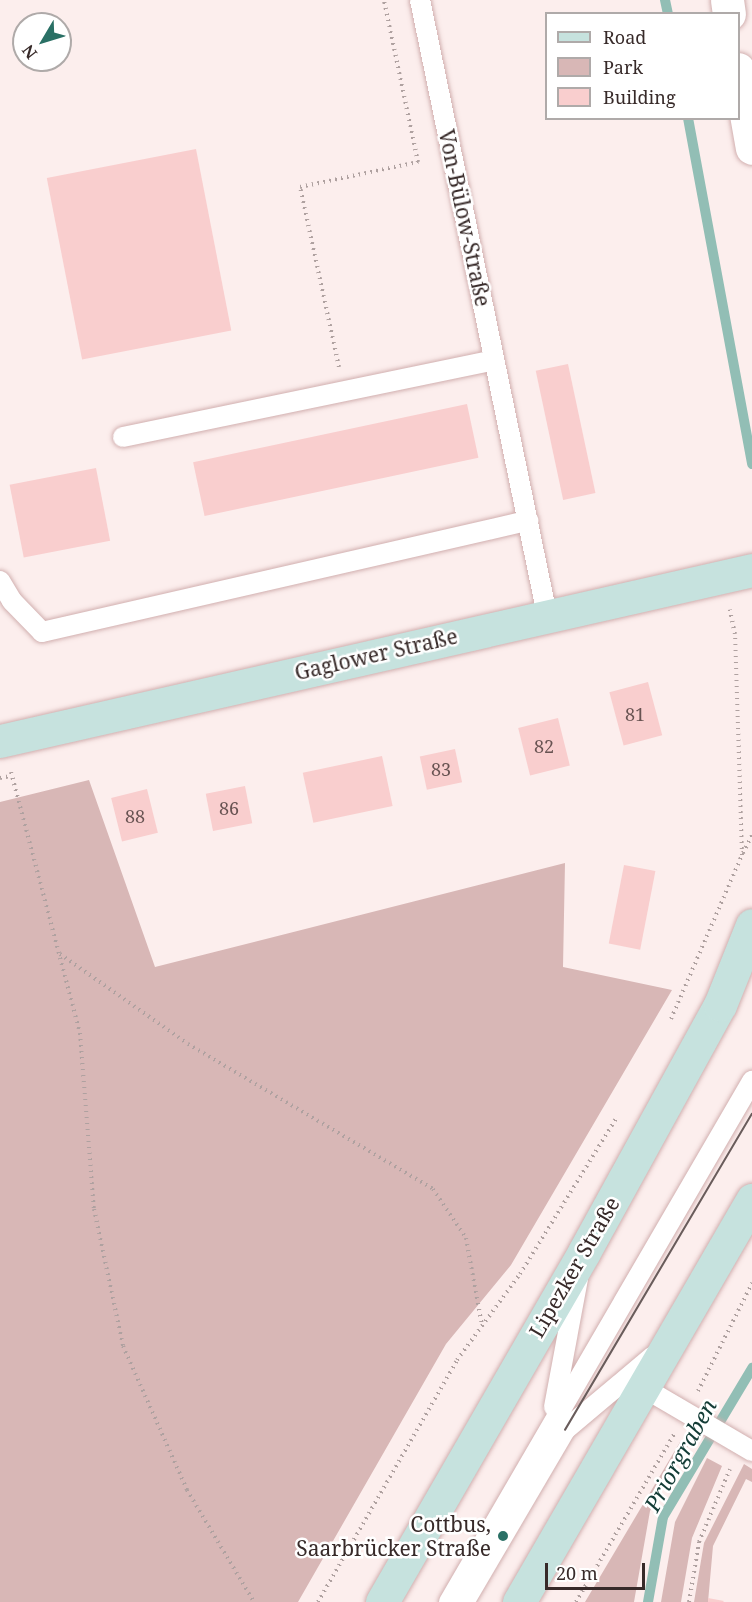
<!DOCTYPE html>
<html>
<head>
<meta charset="utf-8">
<style>
	body { margin:0 }
	#map { position:relative; width:752px; height:1602px; overflow:hidden; background:#fceeed; font-family:"Noto Serif",serif }
	div>[style] { position:absolute }
	.green>* { inset:0; background:#d8b7b6 }
	.stream>* { height:10px; margin:-5px; padding:0 5px; transform-origin:5px; border-radius:5px; background:#92beb5 }
	.building>* { inset:0; background:#f9cece; transform-origin:0 0 }
	.path>* { height:4px; margin-top:-2px; transform-origin:0; background:repeating-linear-gradient(90deg,#afa1a0 0 1.5px,transparent 0 6px) }
	.roads { filter:drop-shadow(0 0 2px #d1afaf) drop-shadow(0 0 2px #d1afaf) }
	.lane>* { height:20px; margin:-10px; padding:0 10px; transform-origin:10px; border-radius:10px; background:#fff }
	.street>* { height:33px; margin:-16.5px; padding:0 16.5px; transform-origin:16.5px; border-radius:16.5px; background:#fff }
	.secondary>* { height:33px; margin:-16.5px; padding:0 16.5px; transform-origin:16.5px; border-radius:16.5px; background:#c6e2de }
	.tram>* { height:1.5px; margin:-0.75px; padding:0 0.75px; transform-origin:0.75px; border-radius:0.75px; background:#695c5b }
	.dots>* { width:16px; height:16px; translate:-50% -50%; box-sizing:border-box; border:3px solid #fff; border-radius:50% }
	span { translate:-50% -50%; white-space:nowrap; text-align:center; line-height:1.15; -webkit-text-stroke:5px #fff; paint-order:stroke }
	.number-label { font-size:18px; color:#685352 }
	.number-label span { -webkit-text-stroke-width:0 }
	.street-label { font-size:21px; color:#372a29 }
	.poi-label { font-size:21px; color:#372a29 }
	.right { translate:-100% -50%; text-align:right }
	.water-label { font-size:22px; color:#133c36; font-style:italic }
	.legend { position:absolute; left:545px; top:12px; width:195px; height:108px; box-sizing:border-box; background:#fff; border:2px solid #afaaa9; margin:0; padding:8px 10px; list-style:none; font-size:18px; color:#372a29 }
	.legend li { display:flex; align-items:center; gap:12px; height:30px }
	.legend b { width:30px; border:2px solid #afaaa9 }
	.north { position:absolute; left:12px; top:12px; width:60px; height:60px; box-sizing:border-box; background:#fff; border:2px solid #afaaa9; border-radius:50%; rotate:232deg; font-size:16px; font-weight:700; line-height:24px; text-align:center; color:#372a29 }
	.north::after { content:''; display:block; margin:auto; width:21px; height:27px; background:#2a7065; clip-path:polygon(50% 0,100% 100%,50% 72%,0 100%) }
	.scale { position:absolute; left:545px; top:1563px; width:100px; height:27px; box-sizing:border-box; border:3px solid #372a29; border-top:0; padding-left:8px; font-size:18px; line-height:21px; white-space:nowrap; color:#372a29; -webkit-text-stroke:4px #fff; paint-order:stroke }
</style>
</head>
<body>
<div id="map">
	<div class="green">
		<div style="clip-path:polygon(89px 780px,155px 967px,565px 863px,563px 967px,672px 990px,511px 1265px,446px 1344px,298px 1602px,0 1602px,0 802px)"></div>
		<div style="clip-path:polygon(680px 1442px,688px 1446px,650px 1511px,634px 1602px,585px 1602px)"></div>
		<div style="clip-path:polygon(707px 1458px,722px 1466px,692px 1538px,681px 1602px,661px 1602px,675px 1522px)"></div>
		<div style="clip-path:polygon(744px 1464px,752px 1469px,752px 1482px,746px 1479px,713px 1546px,708px 1602px,694px 1602px,704px 1543px)"></div>
	</div>
	<div class="stream">
		<div style="left:665px;top:0;width:14px;rotate:78deg"></div>
		<div style="left:688px;top:118px;width:352px;rotate:79.5deg"></div>
		<div style="left:648px;top:1602px;width:86px;rotate:-80deg"></div>
		<div style="left:663px;top:1517px;width:174px;rotate:-59.1deg"></div>
	</div>
	<div class="building">
		<div style="left:196px;top:149px;width:185px;height:152px;rotate:79deg"></div>
		<div style="left:568px;top:364px;width:132px;height:33px;rotate:78deg"></div>
		<div style="left:467px;top:404px;width:55px;height:280px;rotate:78deg"></div>
		<div style="left:96px;top:468px;width:74px;height:88px;rotate:79deg"></div>
		<div style="left:648px;top:682px;width:55px;height:40px;rotate:75deg"></div>
		<div style="left:558px;top:718px;width:49px;height:41px;rotate:76deg"></div>
		<div style="left:455px;top:749px;width:34px;height:36px;rotate:78deg"></div>
		<div style="left:382px;top:756px;width:51px;height:81px;rotate:78deg"></div>
		<div style="left:245px;top:786px;width:38px;height:40px;rotate:79deg"></div>
		<div style="left:147px;top:789px;width:45px;height:37px;rotate:76deg"></div>
		<div style="left:624px;top:865px;width:32px;height:80px;rotate:11deg"></div>
		<div style="clip-path:polygon(708px 1598px,724px 1601px,723px 1602px,708px 1602px)"></div>
	</div>
	<div class="path">
		<div style="left:339px;top:367px;width:184px;rotate:-102.2deg"></div>
		<div style="left:300px;top:187px;width:121px;rotate:-12deg"></div>
		<div style="left:418px;top:162px;width:166px;rotate:-101.9deg"></div>
		<div style="left:11px;top:772px;width:270px;rotate:75.2deg"></div>
		<div style="left:80px;top:1033px;width:177px;rotate:85.5deg"></div>
		<div style="left:94px;top:1209px;width:140px;rotate:78deg"></div>
		<div style="left:123px;top:1346px;width:158px;rotate:66deg"></div>
		<div style="left:187px;top:1490px;width:131px;rotate:59.1deg"></div>
		<div style="left:0;top:778px;width:11px;rotate:-10deg"></div>
		<div style="left:743px;top:853px;width:20px;rotate:-63deg"></div>
		<div style="left:60px;top:954px;width:156px;rotate:35.1deg"></div>
		<div style="left:188px;top:1044px;width:285px;rotate:30.6deg"></div>
		<div style="left:433px;top:1189px;width:59px;rotate:56deg"></div>
		<div style="left:466px;top:1238px;width:88px;rotate:79.6deg"></div>
		<div style="left:671px;top:1019px;width:179px;rotate:-66.6deg"></div>
		<div style="left:742px;top:855px;width:221px;rotate:-91.8deg"></div>
		<div style="left:735px;top:634px;width:25px;rotate:-102deg"></div>
		<div style="left:698px;top:1391px;width:121px;rotate:-63.4deg"></div>
		<div style="left:318px;top:1602px;width:279px;rotate:-60.1deg"></div>
		<div style="left:457px;top:1360px;width:107px;rotate:-53.8deg"></div>
		<div style="left:520px;top:1274px;width:185px;rotate:-58.3deg"></div>
		<div style="left:576px;top:1602px;width:194px;rotate:-59.7deg"></div>
		<div style="left:689px;top:1602px;width:61px;rotate:-80.5deg"></div>
		<div style="left:699px;top:1542px;width:79px;rotate:-67deg"></div>
	</div>
	<div class="roads">
		<div class="lane">
			<div style="left:420px;top:0;width:628px;rotate:78.33deg"></div>
			<div style="left:123px;top:437px;width:379px;rotate:-11.7deg"></div>
			<div style="left:0;top:581px;width:23px;rotate:59deg"></div>
			<div style="left:12px;top:601px;width:43px;rotate:45.9deg"></div>
			<div style="left:42px;top:632px;width:499px;rotate:-12.9deg"></div>
			<div style="left:644px;top:1388px;width:125px;rotate:30.3deg"></div>
			<div style="left:554px;top:1407px;width:130px;rotate:-79.4deg"></div>
			<div style="left:466px;top:1599px;width:196px;rotate:-59.6deg"></div>
			<div style="left:565px;top:1430px;width:114px;rotate:-40deg"></div>
			<div style="left:449px;top:1602px;width:603px;rotate:-59.82deg"></div>
		</div>
		<div class="street">
			<div style="left:727px;top:0;width:14px;rotate:82deg"></div>
			<div style="left:738px;top:69px;width:80px;rotate:80deg"></div>
		</div>
		<div class="secondary">
			<div style="left:0;top:741px;width:771px;rotate:-12.81deg"></div>
			<div style="left:382px;top:1602px;width:404px;rotate:-60deg"></div>
			<div style="left:584px;top:1252px;width:282px;rotate:-61.2deg"></div>
			<div style="left:720px;top:1005px;width:86px;rotate:-68.2deg"></div>
			<div style="left:519px;top:1602px;width:465px;rotate:-59.9deg"></div>
		</div>
	</div>
	<div class="tram">
		<div style="left:565px;top:1430px;width:367px;rotate:-59.4deg"></div>
	</div>
	<div class="dots">
		<div style="left:503px;top:1536px;background:#2a7065"></div>
	</div>
	<div class="number-label">
		<span style="left:635px;top:714px">81</span>
		<span style="left:544px;top:746px">82</span>
		<span style="left:441px;top:769px">83</span>
		<span style="left:229px;top:808px">86</span>
		<span style="left:135px;top:816px">88</span>
	</div>
	<div class="street-label">
		<span style="left:465px;top:218px;rotate:78deg">Von-Bülow-Straße</span>
		<span style="left:376px;top:654px;rotate:-13deg">Gaglower Straße</span>
		<span style="left:574px;top:1267px;rotate:-60deg">Lipezker Straße</span>
	</div>
	<div class="poi-label">
		<span class="right" style="left:491px;top:1536px">Cottbus,<br>Saarbrücker Straße</span>
	</div>
	<div class="water-label">
		<span style="left:680px;top:1455px;rotate:-61deg">Priorgraben</span>
	</div>
	<ul class="legend">
	<li><b style="height:8px;background:#c6e2de"></b>Road</li>
	<li><b style="height:16px;background:#d8b7b6"></b>Park</li>
	<li><b style="height:16px;background:#f9cece"></b>Building</li>
	</ul>
	<div class="north">N</div>
	<div class="scale">20 m</div>
</div>
</body>
</html>
